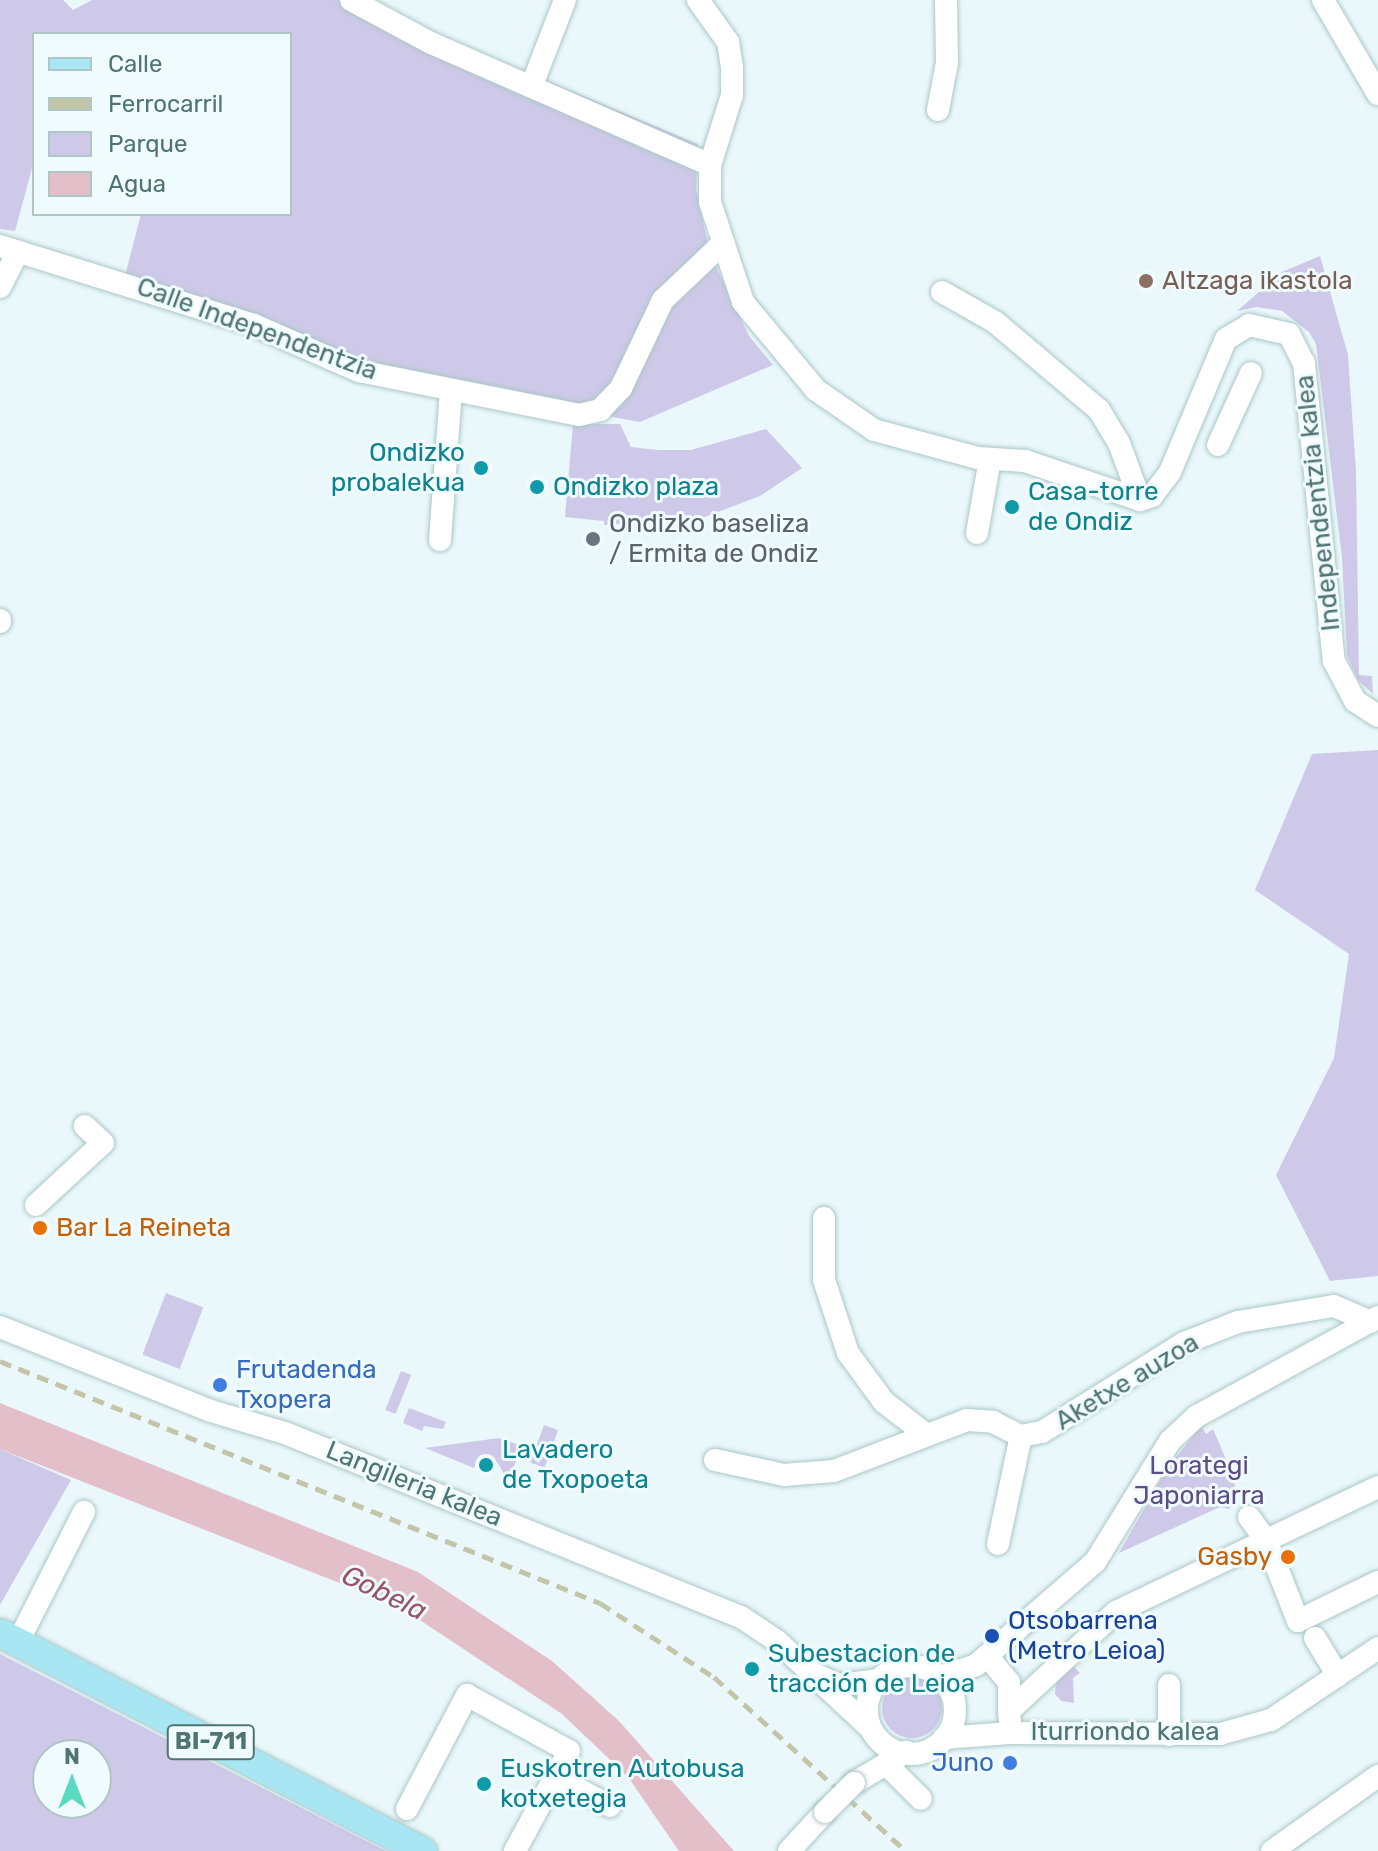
<!DOCTYPE html>
<html>
<head>
<meta charset="utf-8">
<style>
	body { margin:0 }
	#map { position:relative; width:1378px; height:1851px; overflow:hidden; background:#eaf8fb; font-family:Rubik,sans-serif }
	div>[style] { position:absolute }
	.green>* { inset:0; background:#cec9e8; transform-origin:0 0 }
	.round { border-radius:50% }
	.water>* { inset:0; background:#e3bfca }
	.roads { filter:drop-shadow(0 0 2px #abc7c6) drop-shadow(0 0 2px #abc7c6) }
	.minor>* { height:22px; margin:-11px; padding:0 11px; transform-origin:11px; border-radius:11px; background:#fff }
	.minor>.ring { margin:-11px; padding:0; box-sizing:content-box; background:none; border:22px solid #fff; border-radius:50% }
	.major>* { height:28px; margin:-14px; padding:0 14px; transform-origin:14px; border-radius:14px; background:#a8e6f4 }
	.rail>* { height:5px; margin-top:-2.5px; transform-origin:0; background:repeating-linear-gradient(90deg,#c2c5a8 0 12px,transparent 0 20px) }
	.bridges { filter:drop-shadow(0 0 2px #abc7c6) drop-shadow(0 0 2px #abc7c6) }
	.minor-bridge>* { height:22px; margin:-11px; padding:0 11px; transform-origin:11px; border-radius:11px; background:#fff }
	.dots>* { width:22px; height:22px; translate:-50% -50%; box-sizing:border-box; border:4px solid #f0fbfe; border-radius:50% }
	span { translate:-50% -50%; white-space:nowrap; text-align:center; line-height:1.15; -webkit-text-stroke:6px #f0fbfe; paint-order:stroke }
	.shield-label span { padding:2px 6px; background:#f0fbfe; border:2px solid; border-radius:6px; -webkit-text-stroke-width:0 }
	.shield-label { font-size:24px; color:#4f7471; font-weight:700 }
	.education-label { font-size:26px; color:#785e54 }
	.left { translate:0 -50%; text-align:left }
	.street-label { font-size:26px; color:#4f7471 }
	.culture-label { font-size:26px; color:#0d838f }
	.right { translate:-100% -50%; text-align:right }
	.worship-label { font-size:26px; color:#5b616d }
	.food-label { font-size:26px; color:#c56008 }
	.shop-label { font-size:26px; color:#366cbe }
	.park-label { font-size:26px; color:#5c4e84 }
	.transit-label { font-size:26px; color:#164399 }
	.water-label { font-size:28px; color:#995467; font-style:italic }
	.legend { position:absolute; left:32px; top:32px; width:260px; height:184px; box-sizing:border-box; background:#f0fbfe; border:2px solid #b0c5c6; margin:0; padding:10px 14px; list-style:none; font-size:24px; color:#4f7471 }
	.legend li { display:flex; align-items:center; gap:16px; height:40px }
	.legend b { width:40px; border:2px solid #b0c5c6 }
	.north { position:absolute; left:32px; top:1739px; width:80px; height:80px; box-sizing:border-box; background:#f0fbfe; border:2px solid #b0c5c6; border-radius:50%; rotate:0deg; font-size:22px; font-weight:700; line-height:32px; text-align:center; color:#4f7471 }
	.north::after { content:''; display:block; margin:auto; width:28px; height:36px; background:#5adabe; clip-path:polygon(50% 0,100% 100%,50% 72%,0 100%) }
</style>
</head>
<body>
<div id="map">
	<div class="green">
		<div style="clip-path:polygon(0 0,63px 0,73px 10px,92px 0,354px 0,698px 144px,696px 189px,710px 254px,749px 336px,773px 365px,640px 422px,359px 371px,124px 280px,141px 214px,290px 214px,290px 34px,34px 34px,34px 161px,15px 231px,0 229px)"></div>
		<div style="clip-path:polygon(1320px 256px,1348px 355px,1356px 472px,1359px 675px,1372px 676px,1373px 694px,1358px 680px,1347px 655px,1342px 558px,1316px 344px,1309px 332px,1282px 311px,1257px 307px,1237px 311px,1282px 272px)"></div>
		<div style="clip-path:polygon(573px 424px,620px 424px,631px 447px,658px 450px,691px 450px,766px 429px,802px 468px,760px 496px,702px 518px,604px 525px,604px 521px,565px 517px)"></div>
		<div style="clip-path:polygon(1378px 750px,1378px 1276px,1330px 1281px,1276px 1175px,1334px 1058px,1349px 954px,1255px 890px,1312px 754px)"></div>
		<div style="left:166px;top:1293px;width:40px;height:66px;rotate:21deg"></div>
		<div style="left:401px;top:1371px;width:11px;height:42px;rotate:22deg"></div>
		<div style="clip-path:polygon(409px 1408px,446px 1422px,443px 1429px,424px 1426px,422px 1431px,403px 1423px)"></div>
		<div style="left:544px;top:1425px;width:15px;height:40px;rotate:20deg"></div>
		<div style="clip-path:polygon(1201px 1426px,1206px 1434px,1213px 1429px,1233px 1476px,1237px 1499px,1229px 1509px,1220px 1507px,1119px 1553px,1168px 1467px)"></div>
		<div style="clip-path:polygon(499px 1438px,522px 1446px,508px 1482px,498px 1463px,480px 1455px,474px 1468px,425px 1448px)"></div>
		<div style="clip-path:polygon(0 1449px,71px 1480px,0 1605px)"></div>
		<div style="clip-path:polygon(evenodd,0 1654px,386px 1851px,0 1851px,0 1654px,48px 1755px,96px 1755px,96px 1803px,48px 1803px,48px 1755px)"></div>
		<div style="clip-path:polygon(1070px 1663px,1080px 1673px,1073px 1678px,1074px 1703px,1061px 1701px,1055px 1694px,1056px 1682px)"></div>
		<div class="round" style="left:882px;top:1678px;width:60px;height:60px"></div>
	</div>
	<div class="water">
		<div style="clip-path:polygon(0 1403px,418px 1572px,552px 1661px,619px 1721px,734px 1851px,679px 1851px,628px 1777px,562px 1714px,400px 1607px,0 1449px)"></div>
	</div>
	<div class="roads">
		<div class="minor">
			<div style="left:351px;top:0;width:91px;rotate:28.3deg"></div>
			<div style="left:431px;top:43px;width:305px;rotate:23.6deg"></div>
			<div style="left:698px;top:0;width:52px;rotate:54.5deg"></div>
			<div style="left:728px;top:42px;width:25px;rotate:81deg"></div>
			<div style="left:732px;top:67px;width:28px;rotate:90deg"></div>
			<div style="left:732px;top:95px;width:73px;rotate:107.4deg"></div>
			<div style="left:710px;top:165px;width:37px;rotate:90deg"></div>
			<div style="left:710px;top:202px;width:105px;rotate:71.7deg"></div>
			<div style="left:743px;top:302px;width:114px;rotate:50.3deg"></div>
			<div style="left:816px;top:390px;width:70px;rotate:34.6deg"></div>
			<div style="left:874px;top:430px;width:108px;rotate:15.1deg"></div>
			<div style="left:978px;top:458px;width:47px;rotate:3.7deg"></div>
			<div style="left:1025px;top:461px;width:121px;rotate:18.7deg"></div>
			<div style="left:1140px;top:500px;width:13px;rotate:-18deg"></div>
			<div style="left:1152px;top:496px;width:30px;rotate:-53deg"></div>
			<div style="left:1170px;top:472px;width:144px;rotate:-67.2deg"></div>
			<div style="left:1226px;top:339px;width:27px;rotate:-31deg"></div>
			<div style="left:1249px;top:325px;width:41px;rotate:12.7deg"></div>
			<div style="left:1289px;top:334px;width:33px;rotate:63deg"></div>
			<div style="left:1304px;top:363px;width:300px;rotate:84.3deg"></div>
			<div style="left:1334px;top:661px;width:45px;rotate:62.3deg"></div>
			<div style="left:1355px;top:701px;width:27px;rotate:33deg"></div>
			<div style="left:1323px;top:0;width:109px;rotate:59.7deg"></div>
			<div style="left:532px;top:85px;width:91px;rotate:-68.8deg"></div>
			<div style="left:938px;top:110px;width:48px;rotate:-79.2deg"></div>
			<div style="left:947px;top:63px;width:63px;rotate:-90.9deg"></div>
			<div style="left:0;top:246px;width:266px;rotate:17.3deg"></div>
			<div style="left:254px;top:325px;width:115px;rotate:23.7deg"></div>
			<div style="left:359px;top:371px;width:224px;rotate:11.3deg"></div>
			<div style="left:579px;top:415px;width:22px;rotate:-13deg"></div>
			<div style="left:600px;top:410px;width:30px;rotate:-46deg"></div>
			<div style="left:621px;top:388px;width:98px;rotate:-64.5deg"></div>
			<div style="left:663px;top:300px;width:81px;rotate:-43.5deg"></div>
			<div style="left:0;top:287px;width:38px;rotate:-63deg"></div>
			<div style="left:942px;top:292px;width:61px;rotate:29.5deg"></div>
			<div style="left:995px;top:322px;width:136px;rotate:40.2deg"></div>
			<div style="left:1099px;top:410px;width:39px;rotate:59deg"></div>
			<div style="left:1119px;top:443px;width:61px;rotate:69.8deg"></div>
			<div style="left:1218px;top:445px;width:79px;rotate:-65.4deg"></div>
			<div style="left:977px;top:533px;width:75px;rotate:-80deg"></div>
			<div style="left:440px;top:540px;width:150px;rotate:-85.8deg"></div>
			<div style="left:0;top:620px;width:2px;rotate:90deg"></div>
			<div style="left:36px;top:1205px;width:91px;rotate:-42.8deg"></div>
			<div style="left:103px;top:1143px;width:25px;rotate:-137deg"></div>
			<div style="left:824px;top:1218px;width:62px;rotate:90deg"></div>
			<div style="left:824px;top:1280px;width:77px;rotate:71.8deg"></div>
			<div style="left:848px;top:1353px;width:61px;rotate:53.7deg"></div>
			<div style="left:884px;top:1402px;width:51px;rotate:37.8deg"></div>
			<div style="left:0;top:1327px;width:227px;rotate:21.7deg"></div>
			<div style="left:211px;top:1411px;width:77px;rotate:16.6deg"></div>
			<div style="left:285px;top:1433px;width:492px;rotate:22deg"></div>
			<div style="left:741px;top:1617px;width:43px;rotate:33.7deg"></div>
			<div style="left:777px;top:1641px;width:125px;rotate:43deg"></div>
			<div style="left:715px;top:1460px;width:71px;rotate:12.3deg"></div>
			<div style="left:784px;top:1475px;width:50px;rotate:-4.6deg"></div>
			<div style="left:834px;top:1471px;width:142px;rotate:-21deg"></div>
			<div style="left:967px;top:1420px;width:26px;rotate:4deg"></div>
			<div style="left:993px;top:1422px;width:31px;rotate:27deg"></div>
			<div style="left:1021px;top:1436px;width:21px;rotate:-11deg"></div>
			<div style="left:1042px;top:1432px;width:168px;rotate:-32.1deg"></div>
			<div style="left:1184px;top:1343px;width:58px;rotate:-21.3deg"></div>
			<div style="left:1238px;top:1322px;width:97px;rotate:-9.5deg"></div>
			<div style="left:1334px;top:1306px;width:40px;rotate:23.4deg"></div>
			<div style="left:1249px;top:1517px;width:31px;rotate:54deg"></div>
			<div style="left:1267px;top:1542px;width:85px;rotate:68.6deg"></div>
			<div style="left:1298px;top:1621px;width:89px;rotate:-26deg"></div>
			<div style="left:998px;top:1544px;width:110px;rotate:-78deg"></div>
			<div style="left:1315px;top:1638px;width:44px;rotate:58.8deg"></div>
			<div style="left:18px;top:1642px;width:146px;rotate:-63.1deg"></div>
			<div style="left:992px;top:1662px;width:26px;rotate:50deg"></div>
			<div style="left:1009px;top:1682px;width:29px;rotate:90deg"></div>
			<div class="ring" style="left:867px;top:1666px;width:66px;height:66px"></div>
			<div style="left:816px;top:1675px;width:25px;rotate:23deg"></div>
			<div style="left:839px;top:1685px;width:41px;rotate:-7deg"></div>
			<div style="left:940px;top:1677px;width:38px;rotate:-18deg"></div>
			<div style="left:976px;top:1665px;width:157px;rotate:-40.9deg"></div>
			<div style="left:1095px;top:1562px;width:142px;rotate:-58.2deg"></div>
			<div style="left:1170px;top:1441px;width:37px;rotate:-43deg"></div>
			<div style="left:1197px;top:1416px;width:206px;rotate:-28.7deg"></div>
			<div style="left:1169px;top:1685px;width:50px;rotate:90deg"></div>
			<div style="left:1010px;top:1723px;width:12px;rotate:-95deg"></div>
			<div style="left:1009px;top:1711px;width:146px;rotate:-42.8deg"></div>
			<div style="left:1116px;top:1612px;width:290px;rotate:-25.5deg"></div>
			<div style="left:944px;top:1738px;width:66px;rotate:-4.3deg"></div>
			<div style="left:1010px;top:1733px;width:210px;rotate:0.3deg"></div>
			<div style="left:1220px;top:1734px;width:53px;rotate:-15.4deg"></div>
			<div style="left:1271px;top:1720px;width:129px;rotate:-33.9deg"></div>
			<div style="left:886px;top:1764px;width:49px;rotate:45deg"></div>
			<div style="left:555px;top:1777px;width:62px;rotate:27.8deg"></div>
			<div style="left:854px;top:1783px;width:61px;rotate:-30.8deg"></div>
			<div style="left:407px;top:1809px;width:129px;rotate:-62.2deg"></div>
			<div style="left:467px;top:1695px;width:116px;rotate:28.8deg"></div>
			<div style="left:569px;top:1751px;width:114px;rotate:118.4deg"></div>
			<div style="left:789px;top:1851px;width:53px;rotate:-47.3deg"></div>
			<div style="left:1272px;top:1851px;width:130px;rotate:-35.3deg"></div>
		</div>
		<div class="major">
			<div style="left:0;top:1633px;width:476px;rotate:27.3deg"></div>
		</div>
	</div>
	<div class="rail">
		<div style="left:0;top:1361px;width:647px;rotate:21.97deg"></div>
		<div style="left:600px;top:1603px;width:136px;rotate:33deg"></div>
		<div style="left:714px;top:1677px;width:259px;rotate:42.2deg"></div>
	</div>
	<div class="bridges">
		<div class="minor-bridge">
			<div style="left:825px;top:1812px;width:41px;rotate:-45deg"></div>
		</div>
	</div>
	<div class="dots">
		<div style="left:1146px;top:281px;background:#8d6e63"></div>
		<div style="left:481px;top:468px;background:#0f9aa8"></div>
		<div style="left:537px;top:487px;background:#0f9aa8"></div>
		<div style="left:1012px;top:507px;background:#0f9aa8"></div>
		<div style="left:593px;top:539px;background:#6b7280"></div>
		<div style="left:40px;top:1228px;background:#e8710a"></div>
		<div style="left:220px;top:1385px;background:#3f7fe0"></div>
		<div style="left:486px;top:1465px;background:#0f9aa8"></div>
		<div style="left:1288px;top:1557px;background:#e8710a"></div>
		<div style="left:992px;top:1636px;background:#1a4fb4"></div>
		<div style="left:752px;top:1669px;background:#0f9aa8"></div>
		<div style="left:1010px;top:1763px;background:#3f7fe0"></div>
		<div style="left:484px;top:1784px;background:#0f9aa8"></div>
	</div>
	<div class="shield-label">
		<span style="left:211px;top:1742px">BI-711</span>
	</div>
	<div class="education-label">
		<span class="left" style="left:1162px;top:281px">Altzaga ikastola</span>
	</div>
	<div class="street-label">
		<span style="left:257px;top:329px;rotate:20deg">Calle Independentzia</span>
		<span style="left:1318px;top:503px;rotate:-96deg">Independentzia kalea</span>
		<span style="left:1127px;top:1382px;rotate:-31deg">Aketxe auzoa</span>
		<span style="left:414px;top:1484px;rotate:22deg">Langileria kalea</span>
		<span style="left:1125px;top:1732px">Iturriondo kalea</span>
	</div>
	<div class="culture-label">
		<span class="right" style="left:465px;top:468px">Ondizko<br>probalekua</span>
		<span class="left" style="left:553px;top:487px">Ondizko plaza</span>
		<span class="left" style="left:1028px;top:507px">Casa-torre<br>de Ondiz</span>
		<span class="left" style="left:502px;top:1465px">Lavadero<br>de Txopoeta</span>
		<span class="left" style="left:768px;top:1669px">Subestacion de<br>tracción de Leioa</span>
		<span class="left" style="left:500px;top:1784px">Euskotren Autobusa<br>kotxetegia</span>
	</div>
	<div class="worship-label">
		<span class="left" style="left:609px;top:539px">Ondizko baseliza<br>/ Ermita de Ondiz</span>
	</div>
	<div class="food-label">
		<span class="left" style="left:56px;top:1228px">Bar La Reineta</span>
		<span class="right" style="left:1272px;top:1557px">Gasby</span>
	</div>
	<div class="shop-label">
		<span class="left" style="left:236px;top:1385px">Frutadenda<br>Txopera</span>
		<span class="right" style="left:994px;top:1763px">Juno</span>
	</div>
	<div class="park-label">
		<span style="left:1199px;top:1481px">Lorategi<br>Japoniarra</span>
	</div>
	<div class="transit-label">
		<span class="left" style="left:1008px;top:1636px">Otsobarrena<br>(Metro Leioa)</span>
	</div>
	<div class="water-label">
		<span style="left:384px;top:1593px;rotate:26deg">Gobela</span>
	</div>
	<ul class="legend">
	<li><b style="height:10px;background:#a8e6f4"></b>Calle</li>
	<li><b style="height:10px;background:#c2c5a8"></b>Ferrocarril</li>
	<li><b style="height:22px;background:#cec9e8"></b>Parque</li>
	<li><b style="height:22px;background:#e3bfca"></b>Agua</li>
	</ul>
	<div class="north">N</div>
</div>
</body>
</html>
